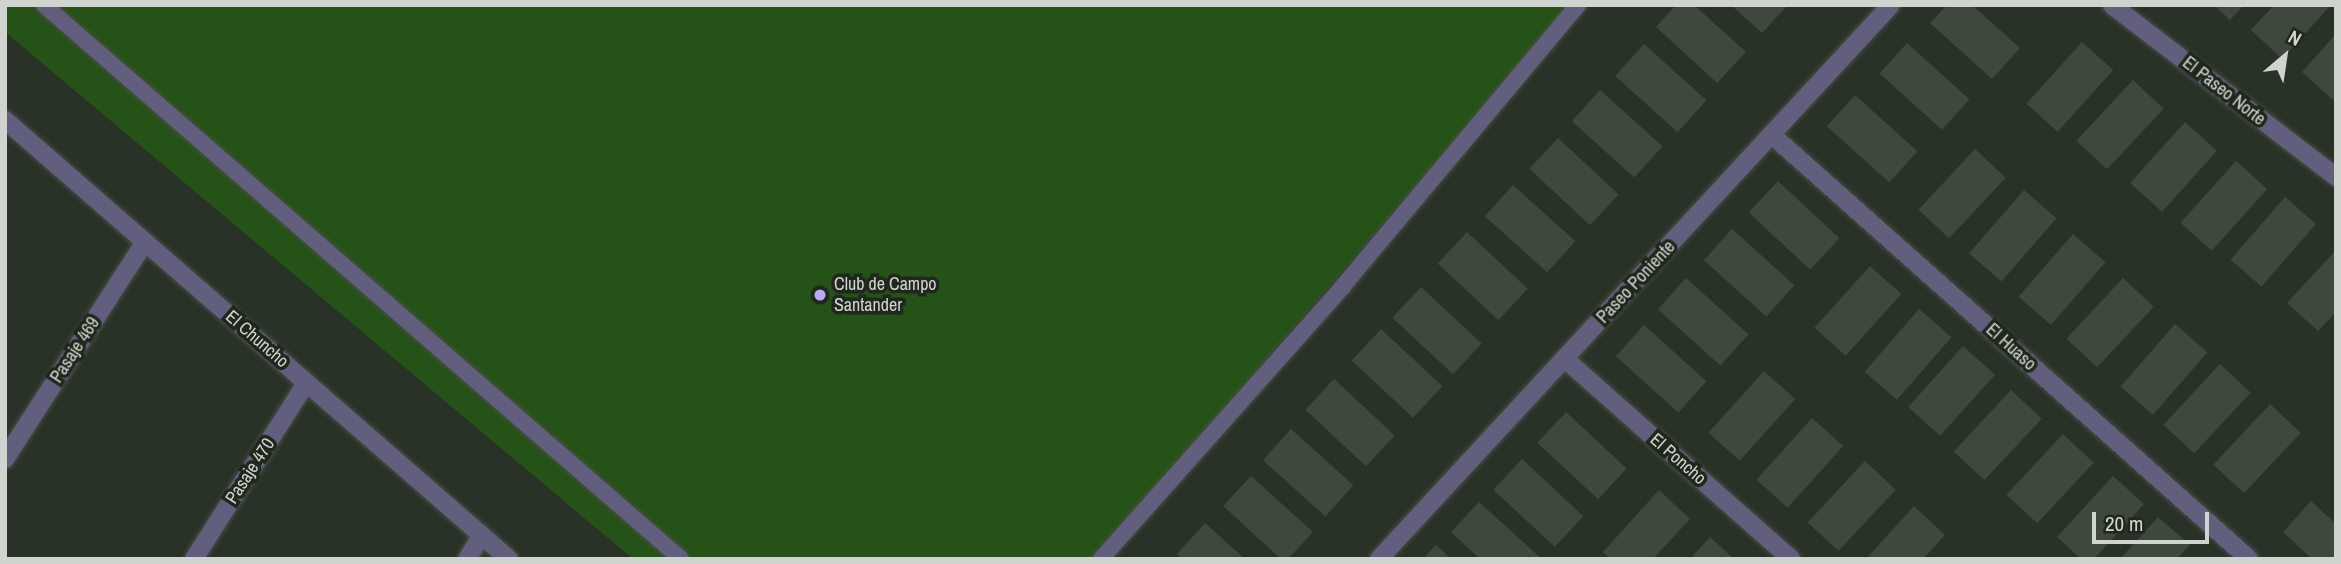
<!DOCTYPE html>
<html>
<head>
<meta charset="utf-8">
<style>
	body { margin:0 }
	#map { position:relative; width:2341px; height:564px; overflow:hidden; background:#293227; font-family:"Archivo Narrow",sans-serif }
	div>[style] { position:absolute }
	.green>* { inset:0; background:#255217 }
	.building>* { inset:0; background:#3f483c; transform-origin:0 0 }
	.roads { filter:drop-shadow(0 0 2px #474f45) drop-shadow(0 0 2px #474f45) }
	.service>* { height:16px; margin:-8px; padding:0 8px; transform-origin:8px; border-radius:8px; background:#625f7e }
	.minor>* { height:18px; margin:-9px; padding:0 9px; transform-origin:9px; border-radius:9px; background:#625f7e }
	.dots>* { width:19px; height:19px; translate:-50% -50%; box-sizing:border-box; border:4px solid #20281d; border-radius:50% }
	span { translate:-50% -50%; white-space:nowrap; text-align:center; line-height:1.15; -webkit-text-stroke:7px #20281d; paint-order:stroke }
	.street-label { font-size:18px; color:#cfd5ce }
	.poi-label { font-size:18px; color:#cfd5ce }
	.left { translate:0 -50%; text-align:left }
	.frame { position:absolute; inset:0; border:7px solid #cfd5ce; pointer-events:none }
	.north { position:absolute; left:2250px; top:21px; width:70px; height:70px; -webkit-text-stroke:5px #20281d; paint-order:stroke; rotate:29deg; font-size:19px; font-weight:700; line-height:28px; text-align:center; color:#cfd5ce }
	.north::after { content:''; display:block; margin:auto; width:24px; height:32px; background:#cfd5ce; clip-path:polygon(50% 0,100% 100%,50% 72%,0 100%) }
	.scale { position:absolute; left:2092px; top:512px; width:117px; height:32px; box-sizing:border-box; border:4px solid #cfd5ce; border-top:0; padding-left:9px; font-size:21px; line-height:24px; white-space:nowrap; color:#cfd5ce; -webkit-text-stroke:5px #20281d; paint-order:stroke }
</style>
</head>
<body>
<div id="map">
	<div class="green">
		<div style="clip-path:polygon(5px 5px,1572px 5px,1094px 559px,633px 559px,5px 32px)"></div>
	</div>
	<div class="building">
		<div style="clip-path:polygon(1676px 5px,1694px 5px,1746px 52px,1717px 83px,1656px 27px)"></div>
		<div style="clip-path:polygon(1731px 5px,1788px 5px,1762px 33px)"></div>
		<div style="clip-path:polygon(1947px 5px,1972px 5px,2020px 48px,1992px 79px,1930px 23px)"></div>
		<div style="clip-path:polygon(2214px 5px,2244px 5px,2230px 20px)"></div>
		<div style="clip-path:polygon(2274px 5px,2331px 5px,2282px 59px,2251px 30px)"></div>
		<div style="clip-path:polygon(2336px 34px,2336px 97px,2333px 100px,2302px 72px)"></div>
		<div style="left:2082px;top:42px;width:42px;height:83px;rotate:42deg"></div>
		<div style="left:1907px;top:43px;width:84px;height:41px;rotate:42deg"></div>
		<div style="left:1644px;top:44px;width:84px;height:43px;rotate:42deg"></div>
		<div style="left:2133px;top:80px;width:42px;height:83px;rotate:43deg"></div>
		<div style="left:1600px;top:90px;width:84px;height:42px;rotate:42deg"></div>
		<div style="left:1855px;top:95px;width:84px;height:42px;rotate:42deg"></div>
		<div style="left:2185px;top:122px;width:43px;height:82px;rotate:42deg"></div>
		<div style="left:1558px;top:138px;width:83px;height:42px;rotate:43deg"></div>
		<div style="left:1975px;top:149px;width:42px;height:83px;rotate:43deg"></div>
		<div style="left:2236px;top:161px;width:42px;height:83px;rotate:42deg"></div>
		<div style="left:1778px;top:181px;width:84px;height:43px;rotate:43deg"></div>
		<div style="left:1513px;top:185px;width:84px;height:42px;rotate:42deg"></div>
		<div style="left:2024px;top:190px;width:43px;height:84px;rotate:41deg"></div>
		<div style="left:2285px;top:197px;width:41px;height:83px;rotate:41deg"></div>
		<div style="left:1732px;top:229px;width:84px;height:42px;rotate:42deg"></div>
		<div style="left:1467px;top:232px;width:83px;height:43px;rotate:43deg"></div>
		<div style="left:2073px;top:234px;width:43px;height:83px;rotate:41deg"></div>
		<div style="clip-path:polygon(2336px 250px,2336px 312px,2318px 331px,2287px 303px)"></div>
		<div style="left:1870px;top:266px;width:42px;height:83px;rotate:42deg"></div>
		<div style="left:1686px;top:278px;width:84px;height:42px;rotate:42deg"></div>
		<div style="left:2123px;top:278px;width:42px;height:83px;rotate:43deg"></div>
		<div style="left:1421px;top:287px;width:83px;height:42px;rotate:43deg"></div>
		<div style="left:1919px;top:309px;width:43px;height:83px;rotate:41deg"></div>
		<div style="left:2175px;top:324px;width:43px;height:83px;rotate:41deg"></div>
		<div style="left:1644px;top:325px;width:84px;height:42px;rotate:42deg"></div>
		<div style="left:1381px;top:329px;width:84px;height:43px;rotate:43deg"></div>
		<div style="left:1963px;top:346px;width:43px;height:82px;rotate:42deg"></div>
		<div style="left:2220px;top:364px;width:42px;height:83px;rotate:43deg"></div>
		<div style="left:1764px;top:371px;width:42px;height:83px;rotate:42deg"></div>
		<div style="left:1334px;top:379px;width:83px;height:42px;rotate:43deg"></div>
		<div style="left:2011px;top:390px;width:42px;height:84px;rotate:43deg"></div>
		<div style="left:2270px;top:404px;width:42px;height:83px;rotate:43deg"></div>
		<div style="left:1566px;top:412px;width:83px;height:42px;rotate:43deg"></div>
		<div style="left:1812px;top:418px;width:42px;height:83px;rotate:42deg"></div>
		<div style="left:1291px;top:429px;width:84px;height:42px;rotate:42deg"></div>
		<div style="left:2063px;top:434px;width:42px;height:83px;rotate:43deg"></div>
		<div style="left:1522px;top:459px;width:84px;height:42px;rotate:43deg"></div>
		<div style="left:1865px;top:461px;width:42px;height:84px;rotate:43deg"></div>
		<div style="clip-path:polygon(1251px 476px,1313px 532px,1288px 559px,1281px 559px,1223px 506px)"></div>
		<div style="clip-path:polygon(2113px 476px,2144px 504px,2094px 559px,2081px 559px,2057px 537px)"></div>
		<div style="clip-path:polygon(1659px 490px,1690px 519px,1653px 559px,1611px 559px,1603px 552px)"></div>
		<div style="clip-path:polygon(2311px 501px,2336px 524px,2336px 559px,2312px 559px,2283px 532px)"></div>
		<div style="clip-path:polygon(1479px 502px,1542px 559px,1480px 559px,1451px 532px)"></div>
		<div style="clip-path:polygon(1914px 506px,1945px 535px,1923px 559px,1866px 559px)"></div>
		<div style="clip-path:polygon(2158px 517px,2190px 545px,2177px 559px,2120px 559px)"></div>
		<div style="clip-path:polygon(1205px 523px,1245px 559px,1182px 559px,1177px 554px)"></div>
		<div style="clip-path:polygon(1710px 537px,1734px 559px,1690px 559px)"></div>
		<div style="clip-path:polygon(1436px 545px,1451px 559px,1423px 559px)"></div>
	</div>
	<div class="roads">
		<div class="service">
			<div style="left:44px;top:5px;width:844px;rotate:41.01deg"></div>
			<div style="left:1101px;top:559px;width:365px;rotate:-48.4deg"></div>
			<div style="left:1343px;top:286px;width:366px;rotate:-50.1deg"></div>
		</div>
		<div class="minor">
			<div style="left:2112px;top:5px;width:282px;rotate:37.5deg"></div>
			<div style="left:5px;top:120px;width:668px;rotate:41.06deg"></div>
			<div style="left:1772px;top:135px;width:638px;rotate:41.63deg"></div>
			<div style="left:1565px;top:359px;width:302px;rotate:41.5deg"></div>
			<div style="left:5px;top:459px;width:258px;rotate:-57.2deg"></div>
			<div style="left:194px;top:559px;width:209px;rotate:-57.5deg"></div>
			<div style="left:467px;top:559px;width:28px;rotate:-58deg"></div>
			<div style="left:1379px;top:559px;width:754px;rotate:-47.26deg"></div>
		</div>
	</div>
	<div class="dots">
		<div style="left:820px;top:295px;background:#b6acf8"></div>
	</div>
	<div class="street-label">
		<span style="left:2224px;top:91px;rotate:38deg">El Paseo Norte</span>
		<span style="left:1636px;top:282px;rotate:-47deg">Paseo Poniente</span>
		<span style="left:257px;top:339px;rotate:41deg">El Chuncho</span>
		<span style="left:2011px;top:347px;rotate:42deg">El Huaso</span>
		<span style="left:75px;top:350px;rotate:-57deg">Pasaje 469</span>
		<span style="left:1678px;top:459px;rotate:41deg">El Poncho</span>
		<span style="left:250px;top:471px;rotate:-57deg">Pasaje 470</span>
	</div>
	<div class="poi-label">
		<span class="left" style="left:834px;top:295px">Club de Campo<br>Santander</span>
	</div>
	<div class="frame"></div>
	<div class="north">N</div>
	<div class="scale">20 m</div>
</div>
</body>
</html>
